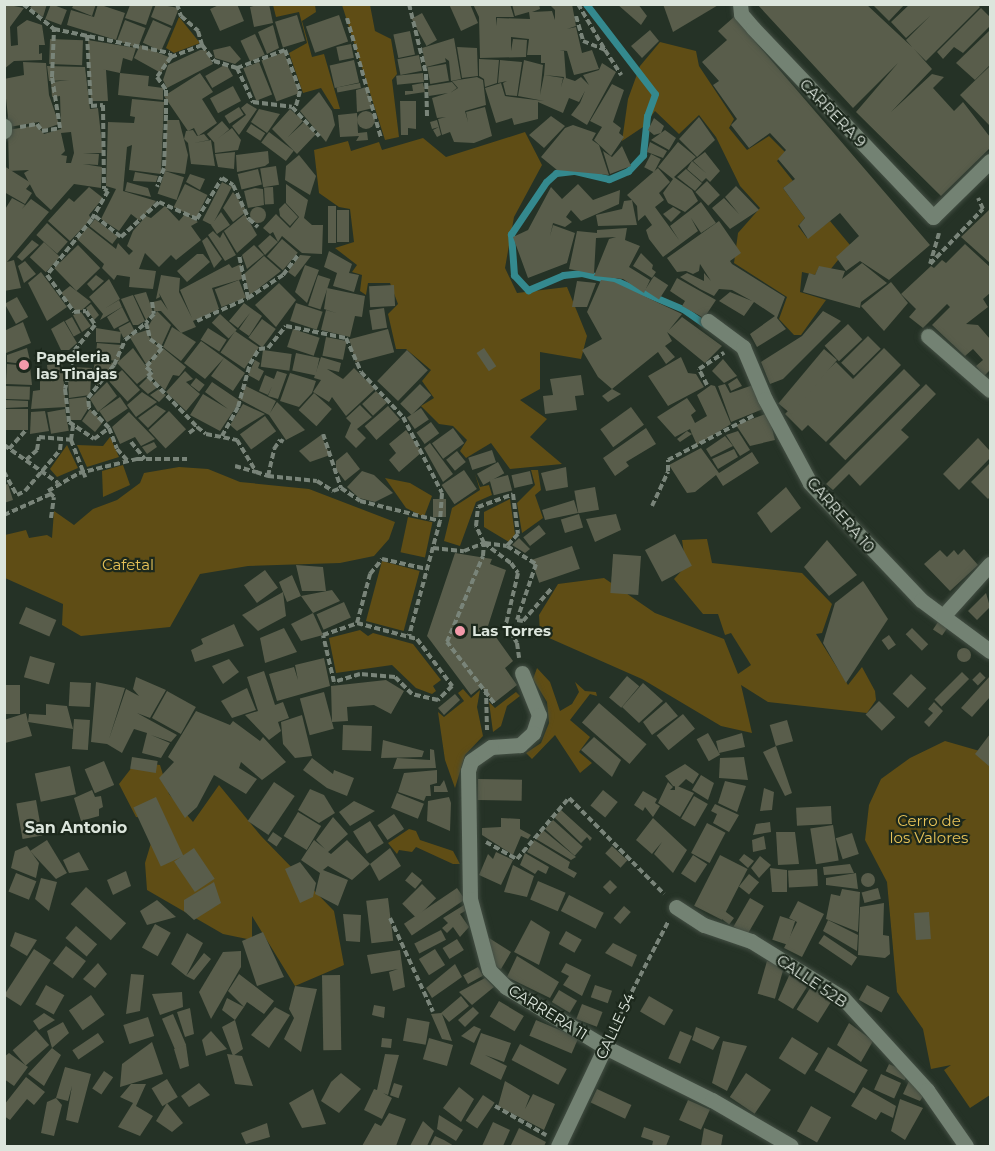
<!DOCTYPE html>
<html>
<head>
<meta charset="utf-8">
<style>
	body { margin:0 }
	#map { position:relative; width:995px; height:1151px; overflow:hidden; background:#253226; font-family:Montserrat,sans-serif }
	div>[style] { position:absolute }
	.green>* { inset:0; background:#5f4d15; transform-origin:0 0 }
	.stream>* { height:7px; margin:-3.5px; padding:0 3.5px; transform-origin:3.5px; border-radius:3.5px; background:#34898e }
	.building>* { inset:0; background:#595d4b; transform-origin:0 0 }
	.round { border-radius:50% }
	.path>* { height:4px; margin-top:-2px; transform-origin:0; background:repeating-linear-gradient(90deg,#798479 0 6px,transparent 0 9px) }
	.roads { filter:drop-shadow(0 0 2px #444f44) drop-shadow(0 0 2px #444f44) }
	.minor>* { height:15px; margin:-7.5px; padding:0 7.5px; transform-origin:7.5px; border-radius:7.5px; background:#738273 }
	.dots>* { width:16px; height:16px; translate:-50% -50%; box-sizing:border-box; border:3px solid #1c281c; border-radius:50% }
	span { translate:-50% -50%; white-space:nowrap; text-align:center; line-height:1.15; -webkit-text-stroke:4.5px #1c281c; paint-order:stroke }
	.street-label { font-size:15px; color:#dce5dc }
	.poi-label { font-size:15px; color:#dce5dc; font-weight:700 }
	.left { translate:0 -50%; text-align:left }
	.park-label { font-size:15px; color:#e6c258 }
	.neighbourhood-label { font-size:16px; color:#dce5dc; font-weight:700 }
	.frame { position:absolute; inset:0; border:6px solid #dce5dc; pointer-events:none }
</style>
</head>
<body>
<div id="map">
	<div class="green">
		<div style="clip-path:polygon(273px 5px,315px 5px,316px 12px,302px 21px,312px 57px,324px 54px,340px 109px,334px 109px,321px 88px,303px 93px,289px 53px,307px 43px,299px 12px,276px 17px)"></div>
		<div style="clip-path:polygon(342px 5px,370px 5px,375px 31px,391px 39px,397px 74px,392px 80px,399px 137px,385px 140px)"></div>
		<div style="clip-path:polygon(179px 17px,200px 43px,174px 53px,166px 48px)"></div>
		<div style="clip-path:polygon(660px 42px,696px 51px,699px 66px,734px 119px,729px 128px,747px 150px,769px 136px,785px 152px,777px 161px,793px 181px,783px 188px,805px 218px,798px 226px,807px 238px,830px 221px,850px 245px,830px 270px,819px 267px,815px 275px,802px 272px,800px 292px,826px 300px,801px 335px,794px 335px,779px 319px,787px 297px,734px 263px,738px 233px,760px 208px,740px 186px,716px 137px,699px 115px,679px 134px,655px 111px,643px 127px,622px 141px,628px 99px,640px 66px)"></div>
		<div style="clip-path:polygon(525px 132px,542px 165px,514px 217px,505px 268px,517px 293px,567px 287px,587px 336px,581px 359px,540px 352px,540px 389px,520px 400px,547px 419px,530px 437px,562px 464px,510px 469px,491px 443px,466px 458px,460px 451px,467px 440px,453px 426px,439px 424px,421px 406px,434px 398px,422px 381px,431px 370px,406px 349px,396px 349px,388px 314px,398px 304px,390px 283px,368px 283px,366px 295px,360px 291px,362px 275px,352px 272px,357px 265px,335px 248px,354px 242px,350px 209px,339px 207px,319px 193px,314px 150px,348px 141px,351px 151px,379px 142px,382px 150px,423px 138px,446px 157px)"></div>
		<div style="clip-path:polygon(110px 437px,119px 457px,87px 467px,77px 445px,103px 446px)"></div>
		<div style="clip-path:polygon(67px 445px,78px 468px,57px 477px,50px 469px)"></div>
		<div style="clip-path:polygon(123px 465px,130px 485px,103px 497px,102px 471px)"></div>
		<div style="clip-path:polygon(179px 467px,208px 469px,240px 482px,309px 489px,395px 522px,389px 539px,374px 556px,340px 563px,248px 566px,200px 574px,170px 627px,81px 636px,62px 625px,63px 604px,5px 578px,5px 535px,26px 530px,29px 538px,47px 535px,52px 538px,54px 511px,74px 525px,93px 509px,117px 500px,140px 483px,144px 473px)"></div>
		<div style="clip-path:polygon(531px 470px,538px 470px,541px 490px,535px 495px,543px 518px,522px 533px,517px 503px,535px 485px)"></div>
		<div style="clip-path:polygon(475px 474px,480px 487px,489px 485px,492px 495px,476px 502px,460px 546px,444px 541px,452px 508px,480px 490px)"></div>
		<div style="clip-path:polygon(385px 478px,410px 483px,432px 496px,424px 517px,406px 508px)"></div>
		<div style="clip-path:polygon(510px 499px,515px 534px,509px 542px,484px 527px,484px 512px)"></div>
		<div style="left:408px;top:517px;width:25px;height:36px;rotate:12deg"></div>
		<div style="clip-path:polygon(707px 539px,712px 563px,802px 573px,832px 604px,822px 633px,816px 634px,848px 685px,862px 667px,875px 691px,876px 700px,867px 713px,768px 702px,741px 685px,752px 733px,721px 726px,642px 679px,540px 634px,539px 615px,558px 584px,604px 578px,655px 613px,724px 639px,738px 674px,751px 665px,731px 633px,725px 635px,718px 614px,703px 614px,674px 579px,686px 566px,682px 540px)"></div>
		<div style="left:382px;top:561px;width:39px;height:62px;rotate:15deg"></div>
		<div style="clip-path:polygon(360px 630px,368px 636px,373px 633px,413px 644px,441px 680px,433px 686px,436px 691px,432px 694px,416px 688px,392px 665px,336px 673px,329px 638px)"></div>
		<div style="clip-path:polygon(537px 668px,550px 682px,560px 711px,572px 704px,579px 692px,575px 682px,585px 691px,596px 692px,597px 696px,590px 694px,570px 720px,590px 737px,579px 752px,592px 763px,580px 773px,555px 735px,532px 759px,526px 753px,541px 743px,549px 723px,547px 702px,533px 679px)"></div>
		<div style="clip-path:polygon(463px 689px,471px 698px,480px 690px,477px 707px,483px 736px,465px 755px,455px 788px,445px 760px,438px 712px,444px 717px,464px 701px,458px 693px)"></div>
		<div style="clip-path:polygon(516px 692px,520px 696px,507px 706px,501px 726px,493px 732px,489px 702px,495px 708px)"></div>
		<div style="clip-path:polygon(945px 741px,990px 754px,990px 1095px,970px 1108px,944px 1070px,951px 1065px,931px 1069px,923px 1029px,897px 992px,887px 882px,865px 840px,869px 805px,881px 779px,910px 758px)"></div>
		<div style="clip-path:polygon(136px 762px,160px 765px,169px 794px,193px 822px,219px 785px,261px 836px,334px 911px,344px 965px,295px 986px,252px 916px,252px 940px,223px 934px,147px 890px,145px 863px,158px 820px,136px 817px,119px 784px)"></div>
		<div style="clip-path:polygon(409px 829px,416px 831px,420px 840px,453px 851px,460px 864px,453px 864px,416px 847px,412px 852px,399px 850px,397px 854px,388px 843px)"></div>
	</div>
	<div class="stream">
		<div style="left:586px;top:4px;width:113px;rotate:52.5deg"></div>
		<div style="left:655px;top:94px;width:23px;rotate:110deg"></div>
		<div style="left:647px;top:116px;width:39px;rotate:96deg"></div>
		<div style="left:643px;top:155px;width:22px;rotate:133deg"></div>
		<div style="left:628px;top:171px;width:21px;rotate:157deg"></div>
		<div style="left:609px;top:179px;width:37px;rotate:-167deg"></div>
		<div style="left:573px;top:171px;width:17px;rotate:173deg"></div>
		<div style="left:556px;top:173px;width:13px;rotate:138deg"></div>
		<div style="left:546px;top:182px;width:63px;rotate:123.9deg"></div>
		<div style="left:511px;top:234px;width:41px;rotate:85.8deg"></div>
		<div style="left:514px;top:275px;width:21px;rotate:47deg"></div>
		<div style="left:528px;top:290px;width:38px;rotate:-23deg"></div>
		<div style="left:563px;top:275px;width:19px;rotate:-6deg"></div>
		<div style="left:582px;top:273px;width:38px;rotate:14deg"></div>
		<div style="left:619px;top:282px;width:69px;rotate:22.9deg"></div>
		<div style="left:683px;top:309px;width:29px;rotate:35deg"></div>
	</div>
	<div class="building">
		<div style="clip-path:polygon(4px 4px,24px 8px,10px 27px,11px 46px,18px 45px,17px 27px,27px 20px,42px 25px,45px 45px,39px 45px,39px 54px,42px 53px,42px 60px,14px 61px,4px 69px)"></div>
		<div style="clip-path:polygon(33px 4px,47px 4px,43px 17px,30px 8px)"></div>
		<div style="left:51px;top:4px;width:17px;height:16px;rotate:21deg"></div>
		<div style="clip-path:polygon(74px 4px,96px 4px,92px 16px,72px 8px)"></div>
		<div style="clip-path:polygon(98px 4px,125px 13px,116px 40px,67px 25px,71px 10px,94px 17px)"></div>
		<div style="clip-path:polygon(156px 4px,179px 8px,172px 26px,151px 17px)"></div>
		<div style="clip-path:polygon(221px 4px,237px 4px,244px 21px,220px 31px,210px 9px)"></div>
		<div style="clip-path:polygon(261px 4px,269px 4px,273px 23px,254px 27px,250px 7px)"></div>
		<div style="clip-path:polygon(449px 4px,470px 4px,478px 23px,461px 31px)"></div>
		<div style="clip-path:polygon(473px 4px,510px 4px,514px 17px,496px 17px,496px 26px,497px 18px,530px 19px,529px 12px,515px 16px,512px 4px,539px 4px,540px 9px,532px 12px,552px 11px,555px 20px,555px 10px,549px 4px,572px 4px,576px 26px,567px 29px,576px 27px,582px 53px,592px 50px,599px 69px,574px 75px,567px 51px,559px 50px,564px 51px,566px 78px,575px 81px,581px 77px,589px 85px,583px 75px,599px 70px,602px 63px,616px 72px,587px 125px,571px 115px,580px 103px,585px 91px,579px 102px,569px 98px,563px 113px,538px 102px,538px 119px,514px 125px,512px 118px,496px 123px,485px 88px,501px 83px,505px 96px,544px 101px,518px 96px,524px 60px,543px 65px,540px 95px,544px 75px,563px 78px,561px 87px,564px 77px,544px 75px,545px 63px,541px 63px,541px 55px,527px 55px,529px 39px,511px 37px,511px 51px,513px 39px,527px 40px,526px 57px,480px 58px,479px 17px)"></div>
		<div style="clip-path:polygon(617px 4px,638px 4px,647px 16px,641px 25px)"></div>
		<div style="clip-path:polygon(663px 4px,720px 4px,673px 32px)"></div>
		<div style="clip-path:polygon(757px 4px,866px 4px,912px 47px,906px 40px,930px 16px,906px 38px,891px 22px,910px 4px,977px 4px,980px 7px,926px 61px,914px 49px,932px 69px,891px 112px,932px 74px,944px 77px,933px 88px,954px 111px,963px 102px,990px 137px,990px 148px,941px 196px,856px 112px,898px 63px,853px 108px)"></div>
		<div style="clip-path:polygon(872px 4px,905px 4px,889px 21px)"></div>
		<div style="clip-path:polygon(130px 5px,153px 5px,146px 25px,125px 18px)"></div>
		<div style="clip-path:polygon(981px 8px,990px 17px,990px 26px,963px 53px,954px 47px,943px 59px,937px 52px)"></div>
		<div style="left:422px;top:13px;width:31px;height:12px;rotate:61deg"></div>
		<div style="left:297px;top:15px;width:27px;height:23px;rotate:73deg"></div>
		<div style="left:339px;top:15px;width:28px;height:35px;rotate:71deg"></div>
		<div style="clip-path:polygon(734px 17px,930px 245px,889px 280px,860px 261px,846px 271px,836px 257px,859px 236px,840px 213px,808px 239px,799px 225px,805px 218px,783px 188px,795px 179px,778px 159px,786px 150px,770px 133px,749px 148px,731px 125px,737px 119px,713px 85px,719px 81px,702px 62px,727px 40px,718px 31px)"></div>
		<div style="left:125px;top:20px;width:22px;height:22px;rotate:21deg"></div>
		<div style="left:153px;top:20px;width:20px;height:25px;rotate:24deg"></div>
		<div style="clip-path:polygon(273px 25px,279px 48px,267px 54px,258px 32px)"></div>
		<div style="clip-path:polygon(650px 30px,659px 41px,642px 58px,631px 46px)"></div>
		<div style="clip-path:polygon(990px 30px,990px 65px,975px 80px,956px 63px)"></div>
		<div style="left:410px;top:31px;width:24px;height:17px;rotate:78deg"></div>
		<div style="left:255px;top:34px;width:23px;height:16px;rotate:65deg"></div>
		<div style="clip-path:polygon(454px 38px,461px 79px,451px 81px,449px 61px,445px 58px,446px 62px,426px 67px,422px 48px)"></div>
		<div style="left:50px;top:39px;width:33px;height:25px;rotate:2deg"></div>
		<div style="clip-path:polygon(88px 40px,136px 48px,132px 61px,123px 58px,120px 73px,97px 68px,106px 70px,108px 101px,91px 101px)"></div>
		<div style="left:351px;top:44px;width:14px;height:15px;rotate:78deg"></div>
		<div style="clip-path:polygon(140px 45px,171px 58px,161px 73px,134px 58px)"></div>
		<div style="clip-path:polygon(230px 46px,241px 59px,235px 64px,215px 58px,213px 50px)"></div>
		<div style="clip-path:polygon(457px 47px,477px 48px,478px 76px,462px 78px)"></div>
		<div style="clip-path:polygon(200px 50px,206px 50px,213px 64px,167px 88px,163px 80px,168px 65px)"></div>
		<div style="left:284px;top:52px;width:44px;height:24px;rotate:70deg"></div>
		<div style="left:419px;top:55px;width:16px;height:22px;rotate:79deg"></div>
		<div style="clip-path:polygon(479px 59px,499px 60px,497px 83px,485px 87px,484px 79px,479px 76px)"></div>
		<div style="left:354px;top:60px;width:23px;height:25px;rotate:77deg"></div>
		<div style="clip-path:polygon(500px 60px,522px 62px,517px 96px,506px 95px,503px 83px,507px 81px,498px 83px)"></div>
		<div style="clip-path:polygon(23px 62px,46px 63px,49px 95px,59px 124px,42px 130px,39px 122px,9px 127px,4px 79px,24px 75px)"></div>
		<div style="left:259px;top:62px;width:35px;height:17px;rotate:68deg"></div>
		<div style="left:226px;top:64px;width:14px;height:24px;rotate:60deg"></div>
		<div style="left:446px;top:64px;width:17px;height:19px;rotate:80deg"></div>
		<div style="clip-path:polygon(evenodd,47px 66px,85px 67px,90px 109px,98px 108px,103px 153px,83px 153px,99px 154px,98px 165px,83px 164px,102px 167px,101px 188px,74px 184px,51px 210px,36px 196px,24px 173px,29px 170px,9px 171px,8px 130px,37px 125px,44px 134px,61px 129px,60px 96px,52px 97px,51px 82px,69px 80px,49px 81px,47px 66px,71px 132px,74px 153px,71px 163px,66px 163px,67px 156px,61px 155px,65px 151px,61px 133px,71px 132px)"></div>
		<div style="clip-path:polygon(990px 66px,990px 126px,960px 95px)"></div>
		<div style="clip-path:polygon(120px 73px,149px 76px,148px 86px,163px 88px,163px 100px,118px 95px)"></div>
		<div style="clip-path:polygon(200px 73px,213px 92px,202px 99px,217px 123px,198px 136px,194px 128px,188px 131px,164px 96px)"></div>
		<div style="left:423px;top:73px;width:9px;height:27px;rotate:84deg"></div>
		<div style="clip-path:polygon(477px 77px,483px 80px,486px 105px,465px 111px,468px 122px,466px 112px,485px 107px,492px 136px,474px 143px,454px 142px,450px 132px,442px 135px,438px 119px,446px 117px,437px 118px,432px 98px,448px 93px,429px 96px,427px 86px,452px 82px,457px 88px,450px 93px,458px 88px,452px 81px)"></div>
		<div style="left:360px;top:83px;width:5px;height:24px;rotate:79deg"></div>
		<div style="clip-path:polygon(423px 83px,425px 92px,405px 95px,405px 91px,413px 91px,412px 85px)"></div>
		<div style="clip-path:polygon(612px 84px,624px 90px,613px 122px,621px 128px,619px 133px,624px 137px,611px 156px,594px 140px,602px 127px,590px 121px)"></div>
		<div style="left:233px;top:86px;width:17px;height:26px;rotate:62deg"></div>
		<div style="clip-path:polygon(366px 87px,373px 108px,357px 112px,356px 90px)"></div>
		<div style="clip-path:polygon(319px 92px,332px 111px,335px 125px,326px 142px,300px 111px)"></div>
		<div style="clip-path:polygon(132px 99px,164px 102px,161px 174px,129px 170px,132px 145px,127px 147px,123px 191px,156px 201px,140px 221px,131px 214px,119px 231px,101px 219px,116px 189px,106px 186px,108px 122px,134px 123px,135px 117px,130px 116px)"></div>
		<div style="clip-path:polygon(400px 101px,416px 101px,416px 129px,408px 128px,408px 135px,401px 135px)"></div>
		<div style="clip-path:polygon(247px 103px,257px 109px,239px 135px,232px 126px,246px 115px,241px 108px)"></div>
		<div style="left:239px;top:107px;width:9px;height:17px;rotate:58deg"></div>
		<div style="clip-path:polygon(259px 109px,280px 114px,267px 133px,251px 122px)"></div>
		<div style="clip-path:polygon(290px 109px,303px 121px,288px 137px,304px 122px,316px 134px,297px 154px,272px 129px)"></div>
		<div class="round" style="left:357px;top:111px;width:18px;height:18px"></div>
		<div style="clip-path:polygon(357px 113px,358px 133px,367px 132px,368px 140px,356px 141px,359px 136px,340px 137px,338px 115px)"></div>
		<div style="clip-path:polygon(551px 116px,565px 126px,544px 148px,529px 135px)"></div>
		<div style="clip-path:polygon(699px 117px,715px 140px,697px 157px,679px 139px)"></div>
		<div style="clip-path:polygon(654px 118px,664px 126px,661px 133px,665px 130px,676px 138px,669px 150px,651px 140px,661px 133px,654px 135px,648px 130px)"></div>
		<div style="clip-path:polygon(167px 120px,179px 120px,188px 155px,185px 174px,165px 171px)"></div>
		<div style="clip-path:polygon(437px 120px,439px 127px,441px 135px,437px 137px,433px 130px,439px 127px,432px 129px,430px 122px)"></div>
		<div style="left:222px;top:121px;width:11px;height:20px;rotate:49deg"></div>
		<div style="left:251px;top:124px;width:17px;height:9px;rotate:33deg"></div>
		<div style="clip-path:polygon(573px 125px,596px 133px,592px 140px,599px 145px,609px 175px,557px 170px,541px 157px,565px 128px)"></div>
		<div style="clip-path:polygon(232px 128px,241px 140px,238px 150px,215px 153px,214px 141px)"></div>
		<div style="clip-path:polygon(193px 130px,197px 136px,204px 134px,209px 140px,194px 143px,211px 140px,215px 166px,191px 164px,188px 143px,184px 139px,186px 131px)"></div>
		<div style="left:269px;top:132px;width:31px;height:13px;rotate:37deg"></div>
		<div style="clip-path:polygon(650px 142px,667px 151px,663px 158px,647px 152px)"></div>
		<div style="clip-path:polygon(678px 142px,696px 157px,674px 177px,692px 190px,698px 201px,685px 212px,668px 203px,663px 193px,673px 179px,658px 167px)"></div>
		<div style="clip-path:polygon(622px 146px,631px 166px,610px 174px,603px 151px,612px 157px)"></div>
		<div style="clip-path:polygon(268px 151px,269px 163px,265px 166px,237px 172px,236px 155px)"></div>
		<div style="clip-path:polygon(235px 152px,234px 169px,218px 167px,215px 154px)"></div>
		<div style="clip-path:polygon(705px 152px,720px 171px,710px 182px,706px 178px,702px 182px,687px 169px,692px 161px,707px 174px,693px 161px)"></div>
		<div style="left:651px;top:154px;width:11px;height:15px;rotate:27deg"></div>
		<div style="clip-path:polygon(299px 155px,316px 176px,310px 195px,285px 180px,286px 166px)"></div>
		<div style="clip-path:polygon(4px 166px,31px 183px,26px 189px,32px 193px,25px 204px,4px 192px)"></div>
		<div style="left:276px;top:166px;width:19px;height:16px;rotate:81deg"></div>
		<div style="clip-path:polygon(658px 168px,670px 182px,659px 193px,664px 200px,655px 207px,679px 240px,670px 226px,701px 202px,716px 223px,701px 233px,691px 218px,698px 231px,663px 257px,649px 239px,646px 230px,652px 225px,645px 215px,638px 221px,637px 206px,632px 200px,637px 225px,598px 226px,596px 215px,622px 209px,624px 201px,632px 200px,627px 195px)"></div>
		<div style="left:258px;top:169px;width:16px;height:21px;rotate:76deg"></div>
		<div style="clip-path:polygon(686px 169px,702px 183px,695px 191px,677px 177px)"></div>
		<div style="left:165px;top:171px;width:20px;height:24px;rotate:18deg"></div>
		<div style="clip-path:polygon(135px 172px,158px 176px,156px 182px,133px 181px)"></div>
		<div style="clip-path:polygon(190px 174px,205px 179px,200px 190px,186px 182px)"></div>
		<div style="left:707px;top:181px;width:19px;height:16px;rotate:47deg"></div>
		<div style="clip-path:polygon(127px 182px,148px 188px,151px 197px,125px 191px)"></div>
		<div style="left:222px;top:182px;width:11px;height:43px;rotate:27deg"></div>
		<div style="left:185px;top:184px;width:25px;height:26px;rotate:26deg"></div>
		<div style="clip-path:polygon(286px 184px,308px 200px,304px 218px,312px 225px,323px 225px,322px 254px,302px 253px,282px 236px,278px 242px,273px 232px,270px 234px,263px 228px,276px 214px,290px 228px,299px 217px,286px 203px)"></div>
		<div style="clip-path:polygon(578px 184px,593px 200px,620px 190px,619px 204px,581px 221px,571px 210px,566px 217px,572px 222px,565px 227px,553px 223px,550px 236px,553px 225px,575px 233px,567px 263px,528px 278px,513px 237px,528px 230px,551px 187px,562px 199px)"></div>
		<div style="clip-path:polygon(736px 186px,759px 210px,730px 229px,712px 208px,724px 198px,739px 214px,725px 197px)"></div>
		<div style="clip-path:polygon(89px 187px,103px 198px,89px 215px,91px 219px,70px 241px,48px 221px,69px 198px,74px 202px)"></div>
		<div style="left:273px;top:187px;width:17px;height:9px;rotate:87deg"></div>
		<div style="clip-path:polygon(255px 188px,263px 189px,264px 205px,248px 208px,244px 191px)"></div>
		<div style="clip-path:polygon(233px 192px,247px 211px,233px 222px,223px 208px)"></div>
		<div style="clip-path:polygon(12px 198px,25px 205px,22px 209px,31px 199px,49px 212px,7px 262px,14px 260px,21px 288px,4px 291px,4px 211px)"></div>
		<div style="clip-path:polygon(285px 203px,298px 217px,290px 226px,280px 216px,279px 209px)"></div>
		<div style="clip-path:polygon(165px 206px,179px 221px,185px 214px,198px 222px,191px 226px,201px 240px,176px 260px,171px 255px,159px 267px,145px 253px,139px 269px,156px 271px,153px 289px,129px 287px,130px 277px,117px 275px,114px 280px,102px 268px,104px 264px,77px 239px,88px 227px,116px 249px,118px 243px,129px 255px,133px 251px,127px 246px,133px 231px,146px 216px,151px 218px)"></div>
		<div style="left:328px;top:206px;width:8px;height:37px"></div>
		<div class="round" style="left:250px;top:207px;width:16px;height:16px"></div>
		<div style="clip-path:polygon(673px 207px,681px 212px,671px 222px,663px 214px)"></div>
		<div style="clip-path:polygon(990px 209px,990px 263px,961px 237px)"></div>
		<div style="left:337px;top:210px;width:12px;height:32px"></div>
		<div style="clip-path:polygon(221px 212px,230px 225px,217px 234px,211px 225px)"></div>
		<div style="clip-path:polygon(245px 214px,257px 235px,237px 253px,224px 231px)"></div>
		<div style="left:95px;top:219px;width:29px;height:9px;rotate:38deg"></div>
		<div style="clip-path:polygon(719px 221px,741px 253px,730px 261px,732px 264px,785px 297px,777px 318px,786px 329px,757px 347px,750px 334px,775px 316px,754px 302px,744px 316px,719px 301px,730px 292px,752px 301px,732px 290px,719px 289px,714px 296px,700px 289px,680px 277px,687px 273px,704px 281px,704px 273px,711px 281px,700px 264px,699px 271px,693px 274px,686px 271px,677px 272px,667px 258px)"></div>
		<div style="left:47px;top:223px;width:28px;height:16px;rotate:42deg"></div>
		<div style="clip-path:polygon(627px 228px,625px 240px,640px 246px,629px 267px,650px 280px,644px 293px,623px 279px,594px 276px,609px 239px,616px 237px,596px 238px,594px 274px,569px 269px,577px 231px,597px 233px,597px 230px)"></div>
		<div style="clip-path:polygon(213px 231px,220px 238px,223px 232px,236px 255px,225px 261px,208px 235px)"></div>
		<div style="clip-path:polygon(270px 235px,278px 242px,265px 255px,258px 246px)"></div>
		<div style="clip-path:polygon(207px 237px,222px 259px,214px 268px,202px 241px)"></div>
		<div style="left:282px;top:239px;width:21px;height:23px;rotate:41deg"></div>
		<div style="clip-path:polygon(32px 240px,39px 245px,22px 261px,17px 257px)"></div>
		<div style="left:44px;top:242px;width:22px;height:21px;rotate:43deg"></div>
		<div style="clip-path:polygon(965px 244px,990px 267px,990px 293px,983px 299px,988px 307px,966px 324px,978px 325px,990px 339px,990px 370px,984px 376px,976px 366px,983px 360px,973px 349px,965px 356px,932px 325px,950px 307px,947px 304px,923px 328px,909px 317px,916px 309px,901px 294px,931px 266px,934px 268px,942px 260px,946px 263px)"></div>
		<div style="left:78px;top:245px;width:32px;height:33px;rotate:46deg"></div>
		<div style="clip-path:polygon(254px 245px,264px 255px,247px 269px,242px 255px)"></div>
		<div style="clip-path:polygon(329px 251px,352px 264px,349px 273px,359px 275px,354px 292px,333px 286px,337px 273px,324px 267px)"></div>
		<div style="clip-path:polygon(641px 253px,653px 265px,652px 269px,656px 272px,652px 278px,633px 266px)"></div>
		<div style="clip-path:polygon(197px 254px,203px 254px,210px 262px,187px 282px,177px 271px)"></div>
		<div style="clip-path:polygon(300px 255px,311px 256px,295px 277px,288px 272px)"></div>
		<div style="clip-path:polygon(264px 256px,281px 271px,250px 295px,244px 274px)"></div>
		<div style="clip-path:polygon(25px 261px,36px 274px,24px 283px,18px 266px)"></div>
		<div style="clip-path:polygon(862px 263px,887px 283px,861px 302px,860px 308px,803px 292px,809px 273px,815px 275px,819px 266px,845px 271px,842px 279px)"></div>
		<div style="clip-path:polygon(229px 264px,232px 268px,241px 264px,242px 279px,212px 288px,219px 309px,193px 321px,196px 327px,181px 333px,161px 311px,154px 311px,153px 302px,161px 300px,168px 310px,159px 293px,160px 297px,156px 299px,161px 275px,180px 278px,179px 292px,192px 318px,180px 290px)"></div>
		<div style="clip-path:polygon(305px 265px,319px 270px,307px 303px,295px 292px)"></div>
		<div style="clip-path:polygon(41px 272px,67px 307px,47px 321px,28px 283px)"></div>
		<div style="clip-path:polygon(96px 275px,104px 281px,93px 291px,87px 284px)"></div>
		<div style="left:318px;top:275px;width:13px;height:32px;rotate:18deg"></div>
		<div style="left:654px;top:276px;width:17px;height:17px;rotate:33deg"></div>
		<div style="clip-path:polygon(677px 278px,716px 300px,704px 318px,682px 306px,685px 301px,670px 291px)"></div>
		<div style="clip-path:polygon(109px 279px,120px 299px,104px 309px,119px 300px,122px 307px,100px 320px,103px 314px,89px 297px)"></div>
		<div style="left:239px;top:280px;width:19px;height:26px;rotate:69deg"></div>
		<div style="clip-path:polygon(601px 280px,614px 282px,682px 314px,669px 330px,682px 317px,722px 346px,705px 363px,667px 332px,672px 341px,665px 346px,675px 357px,666px 364px,658px 352px,612px 389px,598px 377px,582px 350px,602px 339px,587px 312px)"></div>
		<div style="clip-path:polygon(577px 281px,596px 283px,587px 307px,572px 307px)"></div>
		<div style="clip-path:polygon(891px 282px,908px 303px,884px 331px,861px 306px)"></div>
		<div style="clip-path:polygon(279px 283px,296px 300px,276px 327px,255px 305px)"></div>
		<div style="left:394px;top:285px;width:21px;height:25px;rotate:87deg"></div>
		<div style="clip-path:polygon(70px 286px,91px 302px,82px 310px,76px 311px,61px 293px)"></div>
		<div style="clip-path:polygon(327px 288px,365px 296px,362px 317px,355px 316px,350px 337px,321px 330px,326px 310px,336px 313px,324px 309px)"></div>
		<div style="clip-path:polygon(146px 292px,153px 312px,146px 320px,134px 295px)"></div>
		<div style="clip-path:polygon(133px 295px,145px 321px,138px 325px,133px 325px,121px 299px)"></div>
		<div style="left:17px;top:297px;width:23px;height:14px;rotate:61deg"></div>
		<div style="clip-path:polygon(244px 303px,262px 316px,249px 336px,239px 329px,250px 313px,238px 328px,229px 321px)"></div>
		<div style="left:296px;top:303px;width:28px;height:19px;rotate:18deg"></div>
		<div style="clip-path:polygon(91px 304px,99px 315px,94px 320px,86px 308px)"></div>
		<div style="clip-path:polygon(122px 307px,129px 321px,114px 329px,107px 317px)"></div>
		<div style="left:384px;top:308px;width:20px;height:15px;rotate:81deg"></div>
		<div style="clip-path:polygon(157px 311px,171px 325px,161px 347px,151px 338px,148px 327px)"></div>
		<div style="clip-path:polygon(823px 311px,841px 321px,783px 379px,770px 384px,761px 362px,802px 336px)"></div>
		<div style="clip-path:polygon(81px 312px,91px 326px,82px 332px,73px 315px)"></div>
		<div style="left:220px;top:314px;width:23px;height:12px;rotate:43deg"></div>
		<div style="left:72px;top:317px;width:18px;height:8px;rotate:61deg"></div>
		<div style="left:262px;top:319px;width:17px;height:23px;rotate:36deg"></div>
		<div style="clip-path:polygon(64px 321px,77px 343px,69px 350px,61px 350px,51px 329px)"></div>
		<div style="clip-path:polygon(23px 322px,31px 343px,6px 353px,4px 331px)"></div>
		<div style="left:130px;top:322px;width:11px;height:13px;rotate:63deg"></div>
		<div style="left:848px;top:324px;width:21px;height:32px;rotate:47deg"></div>
		<div style="clip-path:polygon(172px 327px,196px 342px,181px 361px,163px 347px)"></div>
		<div style="clip-path:polygon(96px 328px,121px 332px,120px 343px,96px 342px)"></div>
		<div style="left:208px;top:328px;width:22px;height:14px;rotate:32deg"></div>
		<div style="left:293px;top:329px;width:28px;height:19px;rotate:18deg"></div>
		<div style="left:388px;top:329px;width:24px;height:40px;rotate:75deg"></div>
		<div style="clip-path:polygon(147px 330px,150px 339px,161px 349px,146px 364px,129px 336px)"></div>
		<div style="left:235px;top:331px;width:29px;height:26px;rotate:34deg"></div>
		<div style="left:868px;top:336px;width:18px;height:38px;rotate:45deg"></div>
		<div style="left:326px;top:337px;width:21px;height:19px;rotate:11deg"></div>
		<div style="clip-path:polygon(201px 341px,245px 373px,233px 391px,211px 376px,224px 358px,205px 379px,184px 363px)"></div>
		<div style="left:97px;top:343px;width:24px;height:16px;rotate:5deg"></div>
		<div style="clip-path:polygon(27px 348px,31px 365px,7px 362px,7px 355px)"></div>
		<div style="clip-path:polygon(133px 348px,151px 373px,137px 384px,117px 363px)"></div>
		<div style="clip-path:polygon(163px 348px,186px 367px,179px 376px,173px 375px,165px 390px,150px 376px,153px 372px,147px 366px)"></div>
		<div style="left:484px;top:348px;width:22px;height:9px;rotate:56deg"></div>
		<div style="clip-path:polygon(884px 348px,901px 365px,826px 442px,808px 425px,802px 431px,785px 414px,836px 362px,853px 379px)"></div>
		<div style="left:824px;top:349px;width:17px;height:71px;rotate:40deg"></div>
		<div style="left:263px;top:350px;width:29px;height:17px;rotate:8deg"></div>
		<div style="left:407px;top:350px;width:29px;height:43px;rotate:44deg"></div>
		<div style="left:296px;top:353px;width:24px;height:18px;rotate:12deg"></div>
		<div style="clip-path:polygon(321px 357px,341px 363px,339px 372px,327px 369px,343px 379px,354px 368px,375px 389px,346px 416px,332px 397px,329px 402px,313px 392px,321px 380px,314px 378px)"></div>
		<div style="clip-path:polygon(681px 357px,688px 373px,696px 374px,704px 387px,668px 406px,648px 376px)"></div>
		<div style="clip-path:polygon(723px 359px,737px 376px,724px 383px,712px 371px)"></div>
		<div style="clip-path:polygon(95px 360px,114px 363px,98px 385px,92px 380px)"></div>
		<div style="clip-path:polygon(255px 360px,260px 363px,258px 368px,264px 371px,259px 381px,248px 375px)"></div>
		<div style="clip-path:polygon(62px 363px,66px 407px,31px 409px,33px 391px,40px 390px,40px 375px,48px 375px,47px 365px)"></div>
		<div style="clip-path:polygon(7px 364px,30px 366px,32px 385px,6px 384px)"></div>
		<div style="clip-path:polygon(71px 367px,92px 368px,92px 378px,69px 378px)"></div>
		<div style="left:904px;top:369px;width:23px;height:106px;rotate:45deg"></div>
		<div style="left:122px;top:370px;width:27px;height:17px;rotate:48deg"></div>
		<div style="clip-path:polygon(185px 371px,193px 379px,186px 382px,200px 394px,186px 411px,166px 392px)"></div>
		<div style="clip-path:polygon(277px 371px,287px 374px,278px 399px,268px 396px,272px 386px,268px 395px,259px 391px,265px 375px,274px 379px)"></div>
		<div style="clip-path:polygon(290px 373px,316px 381px,312px 393px,299px 407px,280px 401px)"></div>
		<div style="clip-path:polygon(581px 375px,584px 395px,575px 396px,577px 410px,545px 414px,543px 396px,553px 395px,550px 379px)"></div>
		<div style="clip-path:polygon(148px 377px,158px 387px,148px 394px,139px 386px)"></div>
		<div style="left:196px;top:378px;width:11px;height:9px;rotate:38deg"></div>
		<div style="clip-path:polygon(737px 378px,742px 386px,731px 391px,728px 384px)"></div>
		<div style="clip-path:polygon(68px 379px,91px 379px,90px 395px,69px 398px)"></div>
		<div style="clip-path:polygon(107px 382px,117px 396px,98px 412px,90px 399px)"></div>
		<div style="clip-path:polygon(212px 382px,240px 401px,220px 431px,190px 415px,203px 394px,228px 409px,205px 392px)"></div>
		<div style="left:420px;top:384px;width:16px;height:28px;rotate:45deg"></div>
		<div style="clip-path:polygon(725px 384px,730px 393px,753px 385px,763px 409px,731px 422px,718px 386px)"></div>
		<div style="clip-path:polygon(926px 384px,936px 394px,901px 430px,909px 437px,860px 486px,849px 474px,833px 490px,826px 484px)"></div>
		<div style="clip-path:polygon(711px 385px,715px 386px,731px 424px,697px 445px,692px 434px,680px 442px,677px 439px,687px 431px,692px 434px,690px 429px,675px 437px,657px 417px,687px 398px,696px 411px,691px 415px,695px 423px,707px 416px,697px 395px)"></div>
		<div style="left:6px;top:386px;width:24px;height:13px;rotate:2deg"></div>
		<div style="clip-path:polygon(246px 386px,276px 401px,270px 413px,277px 402px,305px 430px,286px 440px,269px 415px,239px 399px)"></div>
		<div style="clip-path:polygon(159px 389px,166px 395px,159px 402px,150px 395px)"></div>
		<div style="clip-path:polygon(612px 389px,621px 394px,608px 402px,602px 396px)"></div>
		<div style="left:376px;top:391px;width:16px;height:19px;rotate:47deg"></div>
		<div style="clip-path:polygon(142px 392px,157px 402px,136px 417px,127px 405px)"></div>
		<div style="left:314px;top:393px;width:24px;height:23px;rotate:42deg"></div>
		<div style="clip-path:polygon(86px 397px,89px 407px,81px 420px,70px 420px,69px 399px)"></div>
		<div style="left:120px;top:397px;width:14px;height:25px;rotate:56deg"></div>
		<div style="clip-path:polygon(6px 400px,28px 401px,28px 407px,5px 408px)"></div>
		<div style="clip-path:polygon(243px 404px,265px 414px,237px 431px,230px 425px)"></div>
		<div style="clip-path:polygon(156px 405px,166px 411px,148px 428px,138px 418px)"></div>
		<div style="clip-path:polygon(360px 405px,372px 417px,357px 429px,366px 438px,356px 448px,345px 437px,351px 423px,346px 418px)"></div>
		<div style="left:388px;top:406px;width:18px;height:31px;rotate:49deg"></div>
		<div style="left:631px;top:407px;width:22px;height:38px;rotate:54deg"></div>
		<div style="left:421px;top:408px;width:14px;height:17px;rotate:56deg"></div>
		<div style="left:6px;top:409px;width:22px;height:21px"></div>
		<div style="left:65px;top:409px;width:22px;height:18px;rotate:80deg"></div>
		<div style="clip-path:polygon(90px 409px,103px 422px,95px 432px,82px 421px)"></div>
		<div style="clip-path:polygon(45px 411px,49px 431px,30px 434px,31px 412px)"></div>
		<div style="left:169px;top:411px;width:25px;height:28px;rotate:47deg"></div>
		<div style="clip-path:polygon(129px 412px,155px 439px,141px 446px,135px 437px,120px 444px,112px 427px)"></div>
		<div style="clip-path:polygon(768px 413px,775px 440px,750px 446px,736px 425px)"></div>
		<div style="left:265px;top:416px;width:19px;height:31px;rotate:54deg"></div>
		<div style="left:431px;top:422px;width:14px;height:18px;rotate:54deg"></div>
		<div style="left:453px;top:428px;width:19px;height:26px;rotate:54deg"></div>
		<div style="clip-path:polygon(646px 428px,656px 444px,626px 462px,629px 466px,615px 476px,603px 458px)"></div>
		<div style="clip-path:polygon(406px 430px,422px 452px,399px 472px,389px 460px,396px 453px,389px 444px)"></div>
		<div style="clip-path:polygon(738px 431px,750px 450px,740px 456px,726px 435px)"></div>
		<div style="clip-path:polygon(321px 435px,330px 455px,310px 462px,299px 451px)"></div>
		<div style="clip-path:polygon(725px 436px,733px 446px,711px 457px,706px 449px)"></div>
		<div style="clip-path:polygon(978px 438px,990px 451px,990px 458px,959px 490px,943px 474px)"></div>
		<div style="clip-path:polygon(154px 442px,157px 447px,147px 454px,142px 447px)"></div>
		<div style="clip-path:polygon(430px 443px,453px 474px,443px 482px,424px 448px)"></div>
		<div style="clip-path:polygon(701px 448px,719px 473px,752px 452px,759px 463px,723px 486px,716px 475px,695px 492px,687px 493px,669px 465px)"></div>
		<div style="clip-path:polygon(734px 449px,738px 457px,718px 469px,712px 459px)"></div>
		<div style="left:492px;top:450px;width:13px;height:25px;rotate:72deg"></div>
		<div style="left:457px;top:451px;width:14px;height:14px;rotate:51deg"></div>
		<div style="clip-path:polygon(347px 452px,360px 469px,345px 481px,336px 469px,336px 461px)"></div>
		<div style="left:498px;top:462px;width:13px;height:24px;rotate:61deg"></div>
		<div style="clip-path:polygon(990px 463px,990px 497px,988px 499px,971px 482px)"></div>
		<div style="clip-path:polygon(566px 467px,568px 487px,546px 491px,541px 473px)"></div>
		<div style="left:464px;top:470px;width:23px;height:27px;rotate:56deg"></div>
		<div style="clip-path:polygon(362px 471px,374px 475px,393px 493px,375px 502px,359px 498px,347px 487px)"></div>
		<div style="left:530px;top:471px;width:13px;height:19px;rotate:77deg"></div>
		<div style="left:508px;top:475px;width:16px;height:19px;rotate:75deg"></div>
		<div style="clip-path:polygon(8px 484px,13px 500px,4px 503px,4px 485px)"></div>
		<div style="left:595px;top:487px;width:23px;height:21px;rotate:80deg"></div>
		<div style="clip-path:polygon(786px 487px,801px 508px,771px 533px,757px 513px)"></div>
		<div style="left:433px;top:499px;width:13px;height:18px"></div>
		<div style="clip-path:polygon(574px 500px,578px 513px,545px 520px,542px 510px)"></div>
		<div style="left:579px;top:514px;width:14px;height:19px;rotate:73deg"></div>
		<div style="clip-path:polygon(616px 514px,621px 530px,595px 542px,586px 519px)"></div>
		<div style="left:539px;top:525px;width:11px;height:20px;rotate:52deg"></div>
		<div style="left:675px;top:534px;width:36px;height:34px;rotate:62deg"></div>
		<div style="clip-path:polygon(519px 538px,530px 549px,525px 553px,512px 545px)"></div>
		<div style="clip-path:polygon(827px 540px,857px 575px,829px 596px,804px 567px)"></div>
		<div style="left:572px;top:546px;width:24px;height:43px;rotate:71deg"></div>
		<div style="clip-path:polygon(964px 549px,978px 565px,950px 591px,924px 564px,940px 550px,947px 557px,954px 550px,958px 555px)"></div>
		<div style="clip-path:polygon(455px 553px,492px 559px,490px 564px,506px 570px,488px 626px,513px 661px,505px 668px,517px 685px,494px 703px,481px 687px,471px 695px,427px 636px)"></div>
		<div style="left:641px;top:556px;width:39px;height:28px;rotate:94deg"></div>
		<div style="clip-path:polygon(296px 565px,323px 567px,326px 591px,302px 591px)"></div>
		<div style="left:265px;top:570px;width:22px;height:26px;rotate:54deg"></div>
		<div style="clip-path:polygon(292px 575px,301px 596px,332px 590px,340px 601px,313px 613px,301px 596px,287px 602px,279px 582px)"></div>
		<div style="clip-path:polygon(863px 581px,888px 619px,846px 683px,823px 643px,835px 603px)"></div>
		<div style="clip-path:polygon(283px 592px,286px 616px,258px 631px,242px 615px)"></div>
		<div style="clip-path:polygon(986px 593px,990px 607px,977px 620px,968px 611px)"></div>
		<div style="left:344px;top:602px;width:17px;height:30px;rotate:66deg"></div>
		<div style="left:26px;top:607px;width:33px;height:18px;rotate:23deg"></div>
		<div style="clip-path:polygon(313px 613px,323px 635px,301px 641px,291px 624px)"></div>
		<div style="left:938px;top:622px;width:11px;height:9px;rotate:34deg"></div>
		<div style="clip-path:polygon(234px 624px,244px 646px,195px 662px,191px 650px,203px 644px,201px 639px)"></div>
		<div style="clip-path:polygon(284px 628px,297px 652px,265px 663px,260px 638px)"></div>
		<div style="left:912px;top:628px;width:23px;height:9px;rotate:45deg"></div>
		<div style="left:889px;top:635px;width:12px;height:9px;rotate:55deg"></div>
		<div class="round" style="left:957px;top:648px;width:14px;height:14px"></div>
		<div style="left:30px;top:656px;width:26px;height:22px;rotate:16deg"></div>
		<div style="clip-path:polygon(324px 658px,330px 686px,277px 701px,269px 674px,294px 667px,298px 680px,295px 665px)"></div>
		<div style="clip-path:polygon(229px 659px,239px 672px,223px 684px,212px 666px)"></div>
		<div style="clip-path:polygon(264px 671px,275px 705px,283px 702px,289px 718px,278px 722px,281px 731px,269px 740px,245px 715px,258px 711px,247px 677px)"></div>
		<div style="left:962px;top:672px;width:10px;height:39px;rotate:45deg"></div>
		<div style="left:980px;top:672px;width:8px;height:11px;rotate:45deg"></div>
		<div style="left:911px;top:674px;width:21px;height:27px;rotate:43deg"></div>
		<div style="left:627px;top:676px;width:16px;height:28px;rotate:40deg"></div>
		<div style="clip-path:polygon(990px 676px,990px 697px,972px 717px,961px 708px)"></div>
		<div style="clip-path:polygon(136px 677px,166px 690px,150px 718px,137px 713px,177px 735px,171px 742px,151px 735px,170px 743px,161px 758px,142px 753px,147px 733px,134px 729px,122px 753px,107px 744px,91px 742px,96px 682px,125px 688px,109px 739px,126px 689px,139px 696px,133px 689px)"></div>
		<div style="clip-path:polygon(386px 680px,404px 691px,391px 714px,374px 705px,347px 707px,348px 721px,332px 722px,331px 686px)"></div>
		<div style="left:70px;top:682px;width:21px;height:24px;rotate:3deg"></div>
		<div style="clip-path:polygon(643px 683px,663px 701px,639px 723px,622px 707px)"></div>
		<div style="left:4px;top:685px;width:16px;height:29px"></div>
		<div style="clip-path:polygon(247px 688px,256px 710px,232px 718px,221px 701px)"></div>
		<div style="left:167px;top:691px;width:33px;height:31px;rotate:29deg"></div>
		<div style="left:324px;top:692px;width:38px;height:25px;rotate:75deg"></div>
		<div style="clip-path:polygon(455px 694px,460px 700px,444px 715px,438px 708px)"></div>
		<div style="left:879px;top:701px;width:23px;height:19px;rotate:45deg"></div>
		<div style="clip-path:polygon(666px 702px,678px 716px,652px 735px,643px 722px)"></div>
		<div style="clip-path:polygon(934px 702px,943px 711px,929px 727px,924px 722px,933px 713px,928px 709px)"></div>
		<div style="left:599px;top:703px;width:63px;height:26px;rotate:41deg"></div>
		<div style="clip-path:polygon(46px 704px,67px 706px,73px 729px,28px 722px,32px 736px,5px 743px,4px 720px,26px 713px,28px 722px,29px 714px,46px 715px)"></div>
		<div style="clip-path:polygon(196px 711px,230px 725px,233px 721px,260px 741px,263px 737px,286px 762px,262px 780px,241px 762px,239px 768px,257px 779px,246px 794px,214px 775px,197px 807px,185px 818px,159px 778px,174px 762px,168px 757px)"></div>
		<div style="left:683px;top:714px;width:19px;height:34px;rotate:51deg"></div>
		<div style="clip-path:polygon(302px 715px,312px 756px,295px 758px,283px 744px,281px 722px)"></div>
		<div style="left:74px;top:719px;width:16px;height:30px;rotate:4deg"></div>
		<div style="left:787px;top:720px;width:22px;height:18px;rotate:74deg"></div>
		<div style="left:343px;top:725px;width:29px;height:25px;rotate:2deg"></div>
		<div style="left:708px;top:733px;width:25px;height:13px;rotate:61deg"></div>
		<div style="clip-path:polygon(742px 733px,745px 747px,719px 753px,716px 741px)"></div>
		<div style="clip-path:polygon(990px 734px,990px 767px,975px 754px)"></div>
		<div style="clip-path:polygon(594px 737px,621px 760px,612px 777px,581px 750px)"></div>
		<div style="clip-path:polygon(383px 740px,424px 751px,422px 757px,381px 758px)"></div>
		<div style="clip-path:polygon(776px 746px,792px 793px,785px 796px,763px 752px)"></div>
		<div style="clip-path:polygon(430px 749px,434px 750px,436px 768px,393px 769px,397px 758px,430px 760px)"></div>
		<div style="left:132px;top:757px;width:26px;height:12px;rotate:9deg"></div>
		<div style="clip-path:polygon(744px 757px,748px 780px,719px 778px,720px 758px)"></div>
		<div style="clip-path:polygon(312px 758px,333px 774px,334px 770px,354px 778px,347px 796px,327px 788px,303px 770px)"></div>
		<div style="left:104px;top:761px;width:26px;height:21px;rotate:67deg"></div>
		<div style="clip-path:polygon(685px 764px,699px 774px,693px 784px,686px 779px,678px 787px,673px 786px,665px 776px)"></div>
		<div style="left:70px;top:766px;width:29px;height:36px;rotate:78deg"></div>
		<div style="clip-path:polygon(437px 770px,437px 783px,430px 785px,431px 796px,426px 796px,424px 801px,398px 792px,404px 773px)"></div>
		<div style="clip-path:polygon(701px 775px,714px 783px,708px 800px,692px 790px)"></div>
		<div style="left:478px;top:779px;width:44px;height:21px;rotate:1deg"></div>
		<div style="clip-path:polygon(444px 780px,448px 792px,434px 792px,434px 786px,440px 786px)"></div>
		<div style="clip-path:polygon(725px 781px,746px 786px,737px 812px,718px 803px)"></div>
		<div style="left:274px;top:782px;width:25px;height:47px;rotate:34deg"></div>
		<div style="clip-path:polygon(668px 782px,673px 787px,670px 790px,675px 790px,675px 785px,694px 793px,680px 817px,658px 803px)"></div>
		<div style="clip-path:polygon(764px 788px,774px 792px,772px 810px,760px 811px)"></div>
		<div style="clip-path:polygon(310px 789px,324px 795px,335px 813px,319px 823px,298px 810px)"></div>
		<div style="clip-path:polygon(92px 790px,95px 797px,101px 796px,103px 807px,99px 809px,99px 816px,81px 821px,74px 798px)"></div>
		<div style="left:603px;top:790px;width:19px;height:20px;rotate:39deg"></div>
		<div style="clip-path:polygon(643px 791px,657px 799px,655px 803px,660px 806px,653px 817px,645px 807px,643px 811px,634px 805px)"></div>
		<div style="left:397px;top:793px;width:29px;height:16px;rotate:22deg"></div>
		<div style="left:694px;top:796px;width:16px;height:26px;rotate:30deg"></div>
		<div style="left:156px;top:797px;width:65px;height:25px;rotate:65deg"></div>
		<div style="clip-path:polygon(449px 797px,451px 803px,450px 831px,427px 821px,428px 801px)"></div>
		<div style="left:36px;top:800px;width:36px;height:20px;rotate:80deg"></div>
		<div style="clip-path:polygon(354px 801px,375px 811px,350px 826px,339px 812px)"></div>
		<div style="clip-path:polygon(715px 804px,739px 815px,729px 832px,713px 823px,717px 814px,711px 811px)"></div>
		<div style="left:831px;top:806px;width:18px;height:35px;rotate:87deg"></div>
		<div style="clip-path:polygon(561px 810px,592px 838px,590px 841px,587px 837px,581px 843px,554px 817px)"></div>
		<div style="left:298px;top:812px;width:27px;height:28px;rotate:31deg"></div>
		<div style="left:394px;top:814px;width:18px;height:20px;rotate:56deg"></div>
		<div style="clip-path:polygon(333px 817px,348px 834px,328px 852px,331px 854px,347px 840px,370px 864px,352px 880px,328px 866px,323px 870px,348px 880px,338px 906px,315px 894px,320px 873px,301px 860px,314px 840px,325px 849px,316px 840px)"></div>
		<div style="clip-path:polygon(501px 818px,520px 819px,520px 829px,531px 835px,528px 839px,521px 836px,513px 855px,482px 835px,482px 828px,501px 827px)"></div>
		<div style="clip-path:polygon(653px 818px,687px 850px,673px 873px,654px 854px,662px 842px,652px 854px,636px 840px)"></div>
		<div style="left:553px;top:820px;width:40px;height:12px;rotate:42deg"></div>
		<div style="left:370px;top:821px;width:26px;height:20px;rotate:58deg"></div>
		<div style="clip-path:polygon(770px 822px,771px 832px,753px 835px,756px 824px)"></div>
		<div style="left:707px;top:823px;width:21px;height:34px;rotate:28deg"></div>
		<div style="left:833px;top:825px;width:36px;height:23px;rotate:81deg"></div>
		<div style="clip-path:polygon(543px 830px,560px 844px,576px 857px,571px 860px,536px 839px)"></div>
		<div style="left:273px;top:832px;width:11px;height:10px;rotate:34deg"></div>
		<div style="clip-path:polygon(776px 832px,795px 832px,799px 864px,778px 865px)"></div>
		<div style="left:852px;top:833px;width:22px;height:17px;rotate:72deg"></div>
		<div style="clip-path:polygon(764px 836px,766px 849px,753px 852px,752px 840px)"></div>
		<div style="clip-path:polygon(47px 840px,67px 873px,56px 879px,30px 851px)"></div>
		<div style="clip-path:polygon(534px 840px,570px 862px,568px 868px,577px 873px,574px 878px,527px 852px)"></div>
		<div style="clip-path:polygon(27px 846px,39px 863px,36px 878px,11px 868px,15px 851px)"></div>
		<div style="left:612px;top:846px;width:21px;height:10px;rotate:43deg"></div>
		<div style="left:194px;top:848px;width:37px;height:24px;rotate:56deg"></div>
		<div style="clip-path:polygon(390px 848px,401px 866px,379px 881px,370px 864px)"></div>
		<div style="clip-path:polygon(79px 852px,89px 870px,69px 873px,63px 860px)"></div>
		<div style="clip-path:polygon(496px 852px,513px 860px,501px 885px,479px 875px,488px 854px,493px 859px)"></div>
		<div style="clip-path:polygon(525px 853px,549px 867px,546px 874px,538px 870px,535px 874px,520px 865px)"></div>
		<div style="clip-path:polygon(744px 854px,754px 861px,748px 868px,739px 860px)"></div>
		<div style="left:693px;top:855px;width:17px;height:22px;rotate:33deg"></div>
		<div style="left:720px;top:855px;width:31px;height:57px;rotate:27deg"></div>
		<div style="clip-path:polygon(760px 856px,771px 865px,759px 878px,751px 868px)"></div>
		<div style="clip-path:polygon(300px 862px,316px 883px,313px 897px,300px 903px,285px 869px)"></div>
		<div style="clip-path:polygon(850px 864px,854px 873px,824px 875px,823px 867px)"></div>
		<div style="clip-path:polygon(513px 865px,534px 876px,527px 897px,504px 892px)"></div>
		<div style="clip-path:polygon(770px 868px,787px 870px,787px 892px,772px 892px)"></div>
		<div style="left:817px;top:869px;width:17px;height:29px;rotate:87deg"></div>
		<div style="clip-path:polygon(126px 871px,131px 886px,113px 895px,107px 880px)"></div>
		<div style="left:412px;top:872px;width:13px;height:11px;rotate:39deg"></div>
		<div class="round" style="left:861px;top:873px;width:14px;height:14px"></div>
		<div style="left:16px;top:873px;width:22px;height:20px;rotate:22deg"></div>
		<div style="clip-path:polygon(856px 873px,858px 889px,826px 885px,826px 878px)"></div>
		<div style="left:749px;top:874px;width:13px;height:16px;rotate:39deg"></div>
		<div style="clip-path:polygon(41px 878px,57px 882px,49px 911px,35px 899px)"></div>
		<div style="left:610px;top:880px;width:10px;height:10px;rotate:45deg"></div>
		<div style="left:538px;top:881px;width:30px;height:20px;rotate:23deg"></div>
		<div style="clip-path:polygon(214px 882px,221px 903px,194px 920px,184px 911px,184px 900px)"></div>
		<div style="left:422px;top:884px;width:20px;height:28px;rotate:45deg"></div>
		<div style="left:86px;top:887px;width:54px;height:23px;rotate:42deg"></div>
		<div style="left:457px;top:888px;width:14px;height:64px;rotate:56deg"></div>
		<div style="left:878px;top:888px;width:11px;height:17px;rotate:75deg"></div>
		<div style="clip-path:polygon(842px 889px,860px 892px,858px 932px,826px 919px,831px 894px,840px 896px)"></div>
		<div style="left:569px;top:895px;width:39px;height:18px;rotate:27deg"></div>
		<div style="left:388px;top:898px;width:43px;height:22px;rotate:83deg"></div>
		<div style="left:750px;top:898px;width:16px;height:33px;rotate:30deg"></div>
		<div style="clip-path:polygon(157px 900px,176px 917px,147px 925px,140px 911px)"></div>
		<div style="clip-path:polygon(798px 901px,824px 914px,802px 957px,784px 948px,797px 922px,789px 918px)"></div>
		<div style="clip-path:polygon(884px 903px,883px 935px,889px 936px,890px 954px,885px 958px,858px 955px,860px 907px)"></div>
		<div style="clip-path:polygon(464px 905px,465px 911px,460px 914px,469px 927px,460px 937px,453px 927px,447px 933px,442px 928px,448px 923px,443px 918px)"></div>
		<div style="left:624px;top:906px;width:9px;height:16px;rotate:41deg"></div>
		<div style="left:722px;top:909px;width:15px;height:8px;rotate:37deg"></div>
		<div style="left:929px;top:912px;width:27px;height:15px;rotate:86deg"></div>
		<div style="clip-path:polygon(343px 914px,361px 915px,360px 942px,346px 941px)"></div>
		<div style="left:780px;top:916px;width:16px;height:25px;rotate:18deg"></div>
		<div style="clip-path:polygon(531px 920px,550px 932px,539px 965px,514px 952px)"></div>
		<div style="clip-path:polygon(828px 920px,858px 935px,857px 951px,823px 931px)"></div>
		<div style="left:155px;top:924px;width:18px;height:27px;rotate:29deg"></div>
		<div style="left:76px;top:926px;width:28px;height:16px;rotate:41deg"></div>
		<div style="left:441px;top:930px;width:11px;height:30px;rotate:63deg"></div>
		<div style="left:566px;top:931px;width:18px;height:15px;rotate:29deg"></div>
		<div style="clip-path:polygon(15px 932px,37px 940px,27px 956px,10px 946px)"></div>
		<div style="clip-path:polygon(263px 932px,284px 977px,257px 986px,242px 941px)"></div>
		<div style="clip-path:polygon(187px 933px,203px 943px,186px 976px,204px 953px,211px 959px,194px 980px,186px 976px,171px 964px)"></div>
		<div style="left:824px;top:935px;width:40px;height:10px;rotate:34deg"></div>
		<div style="clip-path:polygon(489px 938px,511px 952px,501px 969px,494px 966px)"></div>
		<div style="left:457px;top:939px;width:13px;height:17px;rotate:58deg"></div>
		<div style="clip-path:polygon(613px 943px,637px 955px,632px 967px,605px 953px)"></div>
		<div style="left:66px;top:946px;width:25px;height:22px;rotate:37deg"></div>
		<div style="left:34px;top:949px;width:20px;height:55px;rotate:33deg"></div>
		<div style="left:435px;top:949px;width:19px;height:19px;rotate:58deg"></div>
		<div style="clip-path:polygon(400px 950px,405px 987px,393px 991px,389px 972px,398px 969px,371px 974px,367px 955px)"></div>
		<div style="clip-path:polygon(241px 951px,241px 967px,211px 1019px,199px 992px,223px 952px)"></div>
		<div style="clip-path:polygon(517px 956px,559px 982px,550px 998px,507px 977px)"></div>
		<div style="left:767px;top:961px;width:18px;height:34px;rotate:16deg"></div>
		<div style="clip-path:polygon(98px 963px,107px 974px,95px 988px,83px 979px)"></div>
		<div style="clip-path:polygon(566px 963px,591px 975px,582px 996px,563px 985px,569px 976px,561px 972px)"></div>
		<div style="clip-path:polygon(455px 964px,462px 977px,432px 998px,426px 988px)"></div>
		<div style="left:478px;top:967px;width:10px;height:17px;rotate:61deg"></div>
		<div style="clip-path:polygon(793px 967px,812px 979px,793px 1009px,778px 1000px)"></div>
		<div style="clip-path:polygon(131px 974px,144px 975px,140px 1011px,126px 1014px)"></div>
		<div style="clip-path:polygon(239px 974px,274px 1001px,264px 1014px,247px 1002px,244px 1007px,235px 1020px,243px 1049px,233px 1056px,222px 1027px,235px 1020px,222px 1010px,227px 998px,244px 1007px,228px 991px)"></div>
		<div style="left:340px;top:975px;width:75px;height:18px;rotate:89deg"></div>
		<div style="clip-path:polygon(485px 978px,494px 987px,472px 1005px,459px 992px)"></div>
		<div style="left:46px;top:985px;width:21px;height:22px;rotate:29deg"></div>
		<div style="left:595px;top:985px;width:18px;height:13px;rotate:19deg"></div>
		<div style="left:812px;top:985px;width:25px;height:29px;rotate:32deg"></div>
		<div style="left:867px;top:985px;width:26px;height:17px;rotate:29deg"></div>
		<div style="clip-path:polygon(295px 986px,317px 989px,301px 1052px,284px 1039px,294px 1018px,289px 1009px)"></div>
		<div style="left:559px;top:990px;width:21px;height:14px;rotate:31deg"></div>
		<div style="clip-path:polygon(182px 992px,183px 1007px,160px 1015px,152px 994px)"></div>
		<div style="left:91px;top:995px;width:24px;height:27px;rotate:55deg"></div>
		<div style="clip-path:polygon(461px 996px,469px 1006px,449px 1022px,442px 1014px,452px 1041px,442px 1039px,431px 1014px,441px 1013px)"></div>
		<div style="left:649px;top:996px;width:28px;height:18px;rotate:30deg"></div>
		<div style="left:499px;top:1001px;width:29px;height:18px;rotate:31deg"></div>
		<div style="left:582px;top:1004px;width:22px;height:16px;rotate:21deg"></div>
		<div style="clip-path:polygon(374px 1005px,385px 1007px,384px 1018px,372px 1015px)"></div>
		<div style="clip-path:polygon(275px 1007px,290px 1015px,269px 1048px,251px 1035px)"></div>
		<div style="clip-path:polygon(473px 1007px,479px 1013px,465px 1027px,458px 1020px)"></div>
		<div style="clip-path:polygon(190px 1008px,194px 1034px,185px 1037px,177px 1012px)"></div>
		<div style="clip-path:polygon(44px 1013px,55px 1020px,39px 1030px,33px 1021px)"></div>
		<div style="left:173px;top:1014px;width:34px;height:12px;rotate:67deg"></div>
		<div style="left:148px;top:1017px;width:20px;height:26px;rotate:72deg"></div>
		<div style="left:407px;top:1018px;width:23px;height:23px;rotate:10deg"></div>
		<div style="left:536px;top:1020px;width:46px;height:17px;rotate:23deg"></div>
		<div style="clip-path:polygon(63px 1022px,69px 1033px,52px 1048px,61px 1055px,44px 1086px,28px 1074px,52px 1048px,47px 1031px)"></div>
		<div style="clip-path:polygon(849px 1023px,873px 1041px,861px 1062px,837px 1045px)"></div>
		<div style="clip-path:polygon(474px 1026px,481px 1029px,474px 1043px,461px 1036px)"></div>
		<div style="clip-path:polygon(696px 1027px,720px 1037px,713px 1050px,692px 1040px)"></div>
		<div style="left:36px;top:1030px;width:20px;height:31px;rotate:49deg"></div>
		<div style="clip-path:polygon(211px 1031px,227px 1049px,206px 1056px,202px 1040px)"></div>
		<div style="left:680px;top:1031px;width:13px;height:30px;rotate:23deg"></div>
		<div style="left:98px;top:1033px;width:11px;height:31px;rotate:56deg"></div>
		<div style="clip-path:polygon(481px 1033px,511px 1043px,504px 1062px,485px 1055px,507px 1066px,501px 1080px,470px 1064px)"></div>
		<div style="left:792px;top:1037px;width:31px;height:25px;rotate:32deg"></div>
		<div style="left:382px;top:1038px;width:10px;height:9px;rotate:6deg"></div>
		<div style="left:429px;top:1038px;width:25px;height:22px;rotate:16deg"></div>
		<div style="clip-path:polygon(723px 1041px,747px 1046px,727px 1091px,712px 1083px)"></div>
		<div style="clip-path:polygon(152px 1042px,163px 1074px,120px 1087px,122px 1064px)"></div>
		<div style="left:520px;top:1044px;width:53px;height:18px;rotate:28deg"></div>
		<div style="clip-path:polygon(186px 1045px,189px 1066px,180px 1069px,174px 1049px)"></div>
		<div style="left:828px;top:1047px;width:46px;height:27px;rotate:30deg"></div>
		<div style="clip-path:polygon(9px 1053px,28px 1067px,14px 1086px,4px 1079px,4px 1057px)"></div>
		<div style="clip-path:polygon(227px 1054px,242px 1056px,253px 1086px,235px 1084px)"></div>
		<div style="clip-path:polygon(385px 1054px,399px 1055px,388px 1095px,383px 1093px,392px 1098px,382px 1119px,364px 1110px,374px 1089px,377px 1090px)"></div>
		<div style="left:889px;top:1064px;width:21px;height:8px;rotate:25deg"></div>
		<div style="clip-path:polygon(65px 1067px,91px 1074px,78px 1123px,66px 1120px,72px 1086px,68px 1101px,56px 1098px,62px 1105px,54px 1136px,41px 1133px,47px 1102px,56px 1098px)"></div>
		<div style="left:104px;top:1071px;width:11px;height:21px;rotate:34deg"></div>
		<div style="clip-path:polygon(341px 1073px,361px 1089px,339px 1113px,321px 1101px,331px 1082px)"></div>
		<div style="left:746px;top:1073px;width:30px;height:29px;rotate:34deg"></div>
		<div style="left:881px;top:1074px;width:22px;height:17px;rotate:24deg"></div>
		<div style="clip-path:polygon(26px 1077px,45px 1092px,34px 1105px,27px 1099px,10px 1120px,4px 1116px,4px 1105px)"></div>
		<div style="left:167px;top:1079px;width:21px;height:18px;rotate:59deg"></div>
		<div style="clip-path:polygon(505px 1081px,530px 1096px,525px 1109px,533px 1094px,555px 1104px,544px 1130px,498px 1106px)"></div>
		<div style="clip-path:polygon(909px 1081px,927px 1090px,920px 1101px,903px 1094px)"></div>
		<div style="clip-path:polygon(199px 1083px,210px 1095px,189px 1107px,181px 1096px)"></div>
		<div style="left:394px;top:1083px;width:9px;height:13px;rotate:18deg"></div>
		<div style="clip-path:polygon(131px 1084px,146px 1084px,136px 1106px,153px 1116px,140px 1136px,118px 1127px,133px 1103px,120px 1097px)"></div>
		<div style="clip-path:polygon(459px 1087px,474px 1099px,461px 1122px,443px 1108px)"></div>
		<div style="clip-path:polygon(863px 1087px,896px 1106px,893px 1118px,881px 1112px,876px 1120px,851px 1106px)"></div>
		<div style="clip-path:polygon(313px 1089px,326px 1124px,302px 1128px,289px 1103px)"></div>
		<div style="left:597px;top:1089px;width:38px;height:15px;rotate:25deg"></div>
		<div style="left:483px;top:1095px;width:14px;height:31px;rotate:34deg"></div>
		<div style="clip-path:polygon(900px 1099px,923px 1108px,905px 1140px,891px 1131px)"></div>
		<div style="left:688px;top:1100px;width:24px;height:22px;rotate:24deg"></div>
		<div style="clip-path:polygon(167px 1103px,183px 1123px,172px 1132px,156px 1121px)"></div>
		<div style="left:811px;top:1106px;width:23px;height:29px;rotate:29deg"></div>
		<div style="clip-path:polygon(389px 1113px,406px 1119px,396px 1146px,362px 1146px,375px 1123px,381px 1126px)"></div>
		<div style="clip-path:polygon(439px 1115px,463px 1130px,456px 1141px,437px 1129px)"></div>
		<div style="clip-path:polygon(423px 1121px,434px 1131px,427px 1146px,410px 1146px)"></div>
		<div style="clip-path:polygon(493px 1122px,510px 1130px,503px 1146px,482px 1146px)"></div>
		<div style="clip-path:polygon(267px 1123px,270px 1137px,246px 1144px,241px 1133px)"></div>
		<div style="clip-path:polygon(644px 1127px,670px 1136px,666px 1146px,652px 1146px,653px 1141px,641px 1137px)"></div>
		<div style="clip-path:polygon(519px 1128px,546px 1142px,544px 1146px,511px 1145px)"></div>
		<div style="clip-path:polygon(704px 1128px,723px 1135px,721px 1146px,701px 1146px)"></div>
		<div style="clip-path:polygon(435px 1136px,444px 1140px,454px 1146px,430px 1146px)"></div>
	</div>
	<div class="path">
		<div style="left:23px;top:4px;width:40px;rotate:39deg"></div>
		<div style="left:54px;top:29px;width:118px;rotate:11.7deg"></div>
		<div style="left:170px;top:53px;width:4px;rotate:76deg"></div>
		<div style="left:171px;top:57px;width:24px;rotate:125deg"></div>
		<div style="left:157px;top:77px;width:16px;rotate:55deg"></div>
		<div style="left:166px;top:90px;width:25px;rotate:90deg"></div>
		<div style="left:166px;top:115px;width:53px;rotate:92.2deg"></div>
		<div style="left:164px;top:168px;width:20px;rotate:110deg"></div>
		<div style="left:177px;top:4px;width:13px;rotate:72deg"></div>
		<div style="left:181px;top:16px;width:23px;rotate:41deg"></div>
		<div style="left:198px;top:31px;width:15px;rotate:74deg"></div>
		<div style="left:409px;top:4px;width:72px;rotate:76.3deg"></div>
		<div style="left:426px;top:74px;width:42px;rotate:88.6deg"></div>
		<div style="left:578px;top:4px;width:53px;rotate:59.6deg"></div>
		<div style="left:576px;top:16px;width:26px;rotate:74deg"></div>
		<div style="left:583px;top:41px;width:24px;rotate:22deg"></div>
		<div style="left:605px;top:50px;width:30px;rotate:57deg"></div>
		<div style="left:347px;top:18px;width:125px;rotate:74.2deg"></div>
		<div style="left:87px;top:35px;width:71px;rotate:86.8deg"></div>
		<div style="left:91px;top:106px;width:12px;rotate:-5deg"></div>
		<div style="left:103px;top:105px;width:84px;rotate:89.3deg"></div>
		<div style="left:104px;top:189px;width:4px;rotate:27deg"></div>
		<div style="left:108px;top:191px;width:32px;rotate:120deg"></div>
		<div style="left:92px;top:219px;width:72px;rotate:128.8deg"></div>
		<div style="left:47px;top:275px;width:46px;rotate:53.9deg"></div>
		<div style="left:74px;top:312px;width:12px;rotate:-5deg"></div>
		<div style="left:86px;top:311px;width:17px;rotate:57deg"></div>
		<div style="left:95px;top:325px;width:32px;rotate:129deg"></div>
		<div style="left:75px;top:350px;width:40px;rotate:104.4deg"></div>
		<div style="left:65px;top:389px;width:33px;rotate:83deg"></div>
		<div style="left:69px;top:422px;width:30px;rotate:34deg"></div>
		<div style="left:94px;top:439px;width:19px;rotate:-36deg"></div>
		<div style="left:109px;top:428px;width:29px;rotate:-134deg"></div>
		<div style="left:89px;top:407px;width:9px;rotate:-96deg"></div>
		<div style="left:88px;top:398px;width:42px;rotate:-51.8deg"></div>
		<div style="left:114px;top:365px;width:27px;rotate:-66deg"></div>
		<div style="left:125px;top:340px;width:27px;rotate:-39deg"></div>
		<div style="left:171px;top:57px;width:33px;rotate:-21deg"></div>
		<div style="left:202px;top:45px;width:20px;rotate:53deg"></div>
		<div style="left:214px;top:61px;width:24px;rotate:17deg"></div>
		<div style="left:237px;top:68px;width:38px;rotate:65deg"></div>
		<div style="left:253px;top:102px;width:39px;rotate:7deg"></div>
		<div style="left:292px;top:107px;width:40px;rotate:47deg"></div>
		<div style="left:237px;top:68px;width:51px;rotate:-20.6deg"></div>
		<div style="left:285px;top:50px;width:44px;rotate:69.9deg"></div>
		<div style="left:300px;top:91px;width:20px;rotate:105deg"></div>
		<div style="left:20px;top:127px;width:17px;rotate:-10deg"></div>
		<div style="left:37px;top:124px;width:9px;rotate:54deg"></div>
		<div style="left:42px;top:131px;width:18px;rotate:-9deg"></div>
		<div style="left:60px;top:128px;width:52px;rotate:-98.9deg"></div>
		<div style="left:52px;top:77px;width:48px;rotate:-87.6deg"></div>
		<div style="left:95px;top:216px;width:33px;rotate:39deg"></div>
		<div style="left:121px;top:237px;width:52px;rotate:-42.6deg"></div>
		<div style="left:159px;top:202px;width:42px;rotate:24.1deg"></div>
		<div style="left:197px;top:219px;width:48px;rotate:-58.6deg"></div>
		<div style="left:222px;top:178px;width:13px;rotate:32deg"></div>
		<div style="left:233px;top:185px;width:38px;rotate:65deg"></div>
		<div style="left:249px;top:219px;width:12px;rotate:42deg"></div>
		<div style="left:939px;top:233px;width:32px;rotate:106deg"></div>
		<div style="left:930px;top:264px;width:76px;rotate:-46.1deg"></div>
		<div style="left:983px;top:209px;width:12px;rotate:-114deg"></div>
		<div style="left:248px;top:298px;width:42px;rotate:-33.3deg"></div>
		<div style="left:283px;top:275px;width:25px;rotate:-53deg"></div>
		<div style="left:152px;top:302px;width:12px;rotate:81deg"></div>
		<div style="left:154px;top:314px;width:12px;rotate:132deg"></div>
		<div style="left:146px;top:323px;width:7px;rotate:74deg"></div>
		<div style="left:148px;top:330px;width:9px;rotate:77deg"></div>
		<div style="left:150px;top:339px;width:15px;rotate:37deg"></div>
		<div style="left:162px;top:348px;width:25px;rotate:130deg"></div>
		<div style="left:146px;top:367px;width:8px;rotate:40deg"></div>
		<div style="left:152px;top:372px;width:6px;rotate:135deg"></div>
		<div style="left:148px;top:376px;width:71px;rotate:46.1deg"></div>
		<div style="left:197px;top:321px;width:56px;rotate:-24.3deg"></div>
		<div style="left:248px;top:298px;width:44px;rotate:-101.8deg"></div>
		<div style="left:707px;top:385px;width:18px;rotate:-117deg"></div>
		<div style="left:699px;top:369px;width:30px;rotate:-33deg"></div>
		<div style="left:109px;top:428px;width:22px;rotate:69deg"></div>
		<div style="left:117px;top:449px;width:15px;rotate:48deg"></div>
		<div style="left:189px;top:433px;width:10px;rotate:-37deg"></div>
		<div style="left:197px;top:427px;width:11px;rotate:38deg"></div>
		<div style="left:206px;top:434px;width:32px;rotate:11deg"></div>
		<div style="left:237px;top:440px;width:37px;rotate:59deg"></div>
		<div style="left:256px;top:472px;width:13px;rotate:18deg"></div>
		<div style="left:268px;top:476px;width:28px;rotate:-77deg"></div>
		<div style="left:274px;top:449px;width:11px;rotate:-56deg"></div>
		<div style="left:280px;top:440px;width:4px;rotate:27deg"></div>
		<div style="left:323px;top:434px;width:57px;rotate:71.6deg"></div>
		<div style="left:222px;top:436px;width:33px;rotate:-61deg"></div>
		<div style="left:238px;top:407px;width:45px;rotate:-74.4deg"></div>
		<div style="left:250px;top:364px;width:17px;rotate:-59deg"></div>
		<div style="left:259px;top:349px;width:9px;rotate:-6deg"></div>
		<div style="left:268px;top:348px;width:28px;rotate:-51deg"></div>
		<div style="left:286px;top:326px;width:61px;rotate:11.3deg"></div>
		<div style="left:346px;top:338px;width:37px;rotate:66deg"></div>
		<div style="left:361px;top:372px;width:62px;rotate:47deg"></div>
		<div style="left:403px;top:417px;width:85px;rotate:62.8deg"></div>
		<div style="left:442px;top:493px;width:28px;rotate:94deg"></div>
		<div style="left:440px;top:521px;width:119px;rotate:105.1deg"></div>
		<div style="left:71px;top:440px;width:15px;rotate:-82deg"></div>
		<div style="left:131px;top:442px;width:22px;rotate:51deg"></div>
		<div style="left:4px;top:445px;width:66px;rotate:35.1deg"></div>
		<div style="left:9px;top:449px;width:24px;rotate:-48deg"></div>
		<div style="left:26px;top:460px;width:15px;rotate:-42deg"></div>
		<div style="left:37px;top:450px;width:13px;rotate:-81deg"></div>
		<div style="left:39px;top:437px;width:32px;rotate:5deg"></div>
		<div style="left:71px;top:440px;width:40px;rotate:69deg"></div>
		<div style="left:235px;top:466px;width:22px;rotate:16deg"></div>
		<div style="left:4px;top:472px;width:26px;rotate:61deg"></div>
		<div style="left:17px;top:495px;width:9px;rotate:-27deg"></div>
		<div style="left:25px;top:491px;width:54px;rotate:-49.5deg"></div>
		<div style="left:60px;top:450px;width:9px;rotate:-84deg"></div>
		<div style="left:268px;top:476px;width:49px;rotate:5.8deg"></div>
		<div style="left:317px;top:481px;width:19px;rotate:32deg"></div>
		<div style="left:333px;top:491px;width:9px;rotate:-21deg"></div>
		<div style="left:341px;top:488px;width:23px;rotate:34deg"></div>
		<div style="left:360px;top:501px;width:82px;rotate:14deg"></div>
		<div style="left:652px;top:506px;width:38px;rotate:-65deg"></div>
		<div style="left:668px;top:471px;width:11px;rotate:-90deg"></div>
		<div style="left:668px;top:460px;width:96px;rotate:-27.4deg"></div>
		<div style="left:4px;top:515px;width:51px;rotate:-24.1deg"></div>
		<div style="left:51px;top:518px;width:21px;rotate:-82deg"></div>
		<div style="left:54px;top:497px;width:8px;rotate:-135deg"></div>
		<div style="left:48px;top:491px;width:36px;rotate:-30deg"></div>
		<div style="left:79px;top:473px;width:60px;rotate:-13.6deg"></div>
		<div style="left:137px;top:459px;width:50px"></div>
		<div style="left:485px;top:543px;width:22px;rotate:8deg"></div>
		<div style="left:433px;top:548px;width:31px;rotate:6deg"></div>
		<div style="left:464px;top:551px;width:22px;rotate:-22deg"></div>
		<div style="left:484px;top:543px;width:34px;rotate:37deg"></div>
		<div style="left:511px;top:563px;width:12px;rotate:55deg"></div>
		<div style="left:518px;top:573px;width:52px;rotate:103.2deg"></div>
		<div style="left:506px;top:624px;width:22px;rotate:60deg"></div>
		<div style="left:517px;top:643px;width:15px;rotate:82deg"></div>
		<div style="left:357px;top:623px;width:62px;rotate:14.9deg"></div>
		<div style="left:417px;top:639px;width:59px;rotate:53.3deg"></div>
		<div style="left:452px;top:686px;width:20px;rotate:135deg"></div>
		<div style="left:438px;top:700px;width:27px;rotate:-167deg"></div>
		<div style="left:412px;top:694px;width:24px;rotate:-135deg"></div>
		<div style="left:395px;top:677px;width:35px;rotate:-175deg"></div>
		<div style="left:360px;top:674px;width:27px;rotate:163deg"></div>
		<div style="left:334px;top:682px;width:48px;rotate:-103.2deg"></div>
		<div style="left:323px;top:635px;width:36px;rotate:-19deg"></div>
		<div style="left:357px;top:623px;width:51px;rotate:-75.1deg"></div>
		<div style="left:370px;top:574px;width:19px;rotate:-51deg"></div>
		<div style="left:382px;top:559px;width:46px;rotate:12.5deg"></div>
		<div style="left:486px;top:689px;width:41px;rotate:88.6deg"></div>
		<div style="left:494px;top:703px;width:77px;rotate:-127.6deg"></div>
		<div style="left:447px;top:642px;width:93px;rotate:-67.3deg"></div>
		<div style="left:483px;top:556px;width:13px;rotate:-86deg"></div>
		<div style="left:484px;top:543px;width:19px;rotate:-115deg"></div>
		<div style="left:476px;top:526px;width:19px;rotate:-84deg"></div>
		<div style="left:478px;top:507px;width:37px;rotate:-20deg"></div>
		<div style="left:513px;top:494px;width:40px;rotate:82.9deg"></div>
		<div style="left:518px;top:534px;width:16px;rotate:133deg"></div>
		<div style="left:507px;top:546px;width:34px;rotate:32deg"></div>
		<div style="left:536px;top:564px;width:59px;rotate:108.7deg"></div>
		<div style="left:517px;top:620px;width:6px;rotate:9deg"></div>
		<div style="left:523px;top:621px;width:43px;rotate:-48.8deg"></div>
		<div style="left:486px;top:842px;width:35px;rotate:29deg"></div>
		<div style="left:517px;top:859px;width:80px;rotate:-49.6deg"></div>
		<div style="left:569px;top:798px;width:135px;rotate:45.3deg"></div>
		<div style="left:390px;top:918px;width:103px;rotate:65.4deg"></div>
		<div style="left:611px;top:1032px;width:124px;rotate:-62.6deg"></div>
		<div style="left:495px;top:1106px;width:59px;rotate:29.6deg"></div>
	</div>
	<div class="roads">
		<div class="minor">
			<div style="left:740px;top:4px;width:10px;rotate:84deg"></div>
			<div style="left:741px;top:14px;width:18px;rotate:49deg"></div>
			<div style="left:753px;top:28px;width:261px;rotate:46.4deg"></div>
			<div style="left:933px;top:217px;width:80px;rotate:-44.5deg"></div>
			<div style="left:4px;top:126px;width:5px;rotate:90deg"></div>
			<div style="left:708px;top:321px;width:44px;rotate:36.6deg"></div>
			<div style="left:743px;top:347px;width:56px;rotate:67.1deg"></div>
			<div style="left:765px;top:399px;width:95px;rotate:61.8deg"></div>
			<div style="left:810px;top:483px;width:161px;rotate:46.5deg"></div>
			<div style="left:921px;top:600px;width:86px;rotate:36.5deg"></div>
			<div style="left:928px;top:336px;width:82px;rotate:41.1deg"></div>
			<div style="left:944px;top:615px;width:69px;rotate:-48deg"></div>
			<div style="left:522px;top:673px;width:45px;rotate:68deg"></div>
			<div style="left:539px;top:715px;width:19px;rotate:108deg"></div>
			<div style="left:533px;top:733px;width:18px;rotate:137deg"></div>
			<div style="left:520px;top:745px;width:29px;rotate:176deg"></div>
			<div style="left:491px;top:747px;width:24px;rotate:145deg"></div>
			<div style="left:471px;top:761px;width:10px;rotate:107deg"></div>
			<div style="left:468px;top:771px;width:128px;rotate:89.1deg"></div>
			<div style="left:470px;top:899px;width:73px;rotate:75deg"></div>
			<div style="left:489px;top:970px;width:24px;rotate:45deg"></div>
			<div style="left:506px;top:987px;width:116px;rotate:31.2deg"></div>
			<div style="left:605px;top:1047px;width:119px;rotate:26.4deg"></div>
			<div style="left:712px;top:1100px;width:91px;rotate:30.2deg"></div>
			<div style="left:676px;top:907px;width:33px;rotate:33deg"></div>
			<div style="left:704px;top:925px;width:50px;rotate:18.8deg"></div>
			<div style="left:751px;top:941px;width:108px;rotate:31.8deg"></div>
			<div style="left:843px;top:998px;width:125px;rotate:47.6deg"></div>
			<div style="left:927px;top:1090px;width:68px;rotate:55.1deg"></div>
			<div style="left:558px;top:1146px;width:110px;rotate:-64.6deg"></div>
		</div>
	</div>
	<div class="dots">
		<div style="left:24px;top:365px;background:#f39aaa"></div>
		<div style="left:460px;top:631px;background:#f39aaa"></div>
	</div>
	<div class="street-label">
		<span style="left:833px;top:113px;rotate:46deg">CARRERA 9</span>
		<span style="left:841px;top:515px;rotate:49deg">CARRERA 10</span>
		<span style="left:812px;top:981px;rotate:34deg">CALLE 52B</span>
		<span style="left:548px;top:1012px;rotate:32deg">CARRERA 11</span>
		<span style="left:615px;top:1026px;rotate:-65deg">CALLE 54</span>
	</div>
	<div class="poi-label">
		<span class="left" style="left:36px;top:365px">Papeleria<br>las Tinajas</span>
		<span class="left" style="left:472px;top:631px">Las Torres</span>
	</div>
	<div class="park-label">
		<span style="left:128px;top:565px">Cafetal</span>
		<span style="left:929px;top:829px">Cerro de<br>los Valores</span>
	</div>
	<div class="neighbourhood-label">
		<span style="left:76px;top:828px">San Antonio</span>
	</div>
	<div class="frame"></div>
</div>
</body>
</html>
